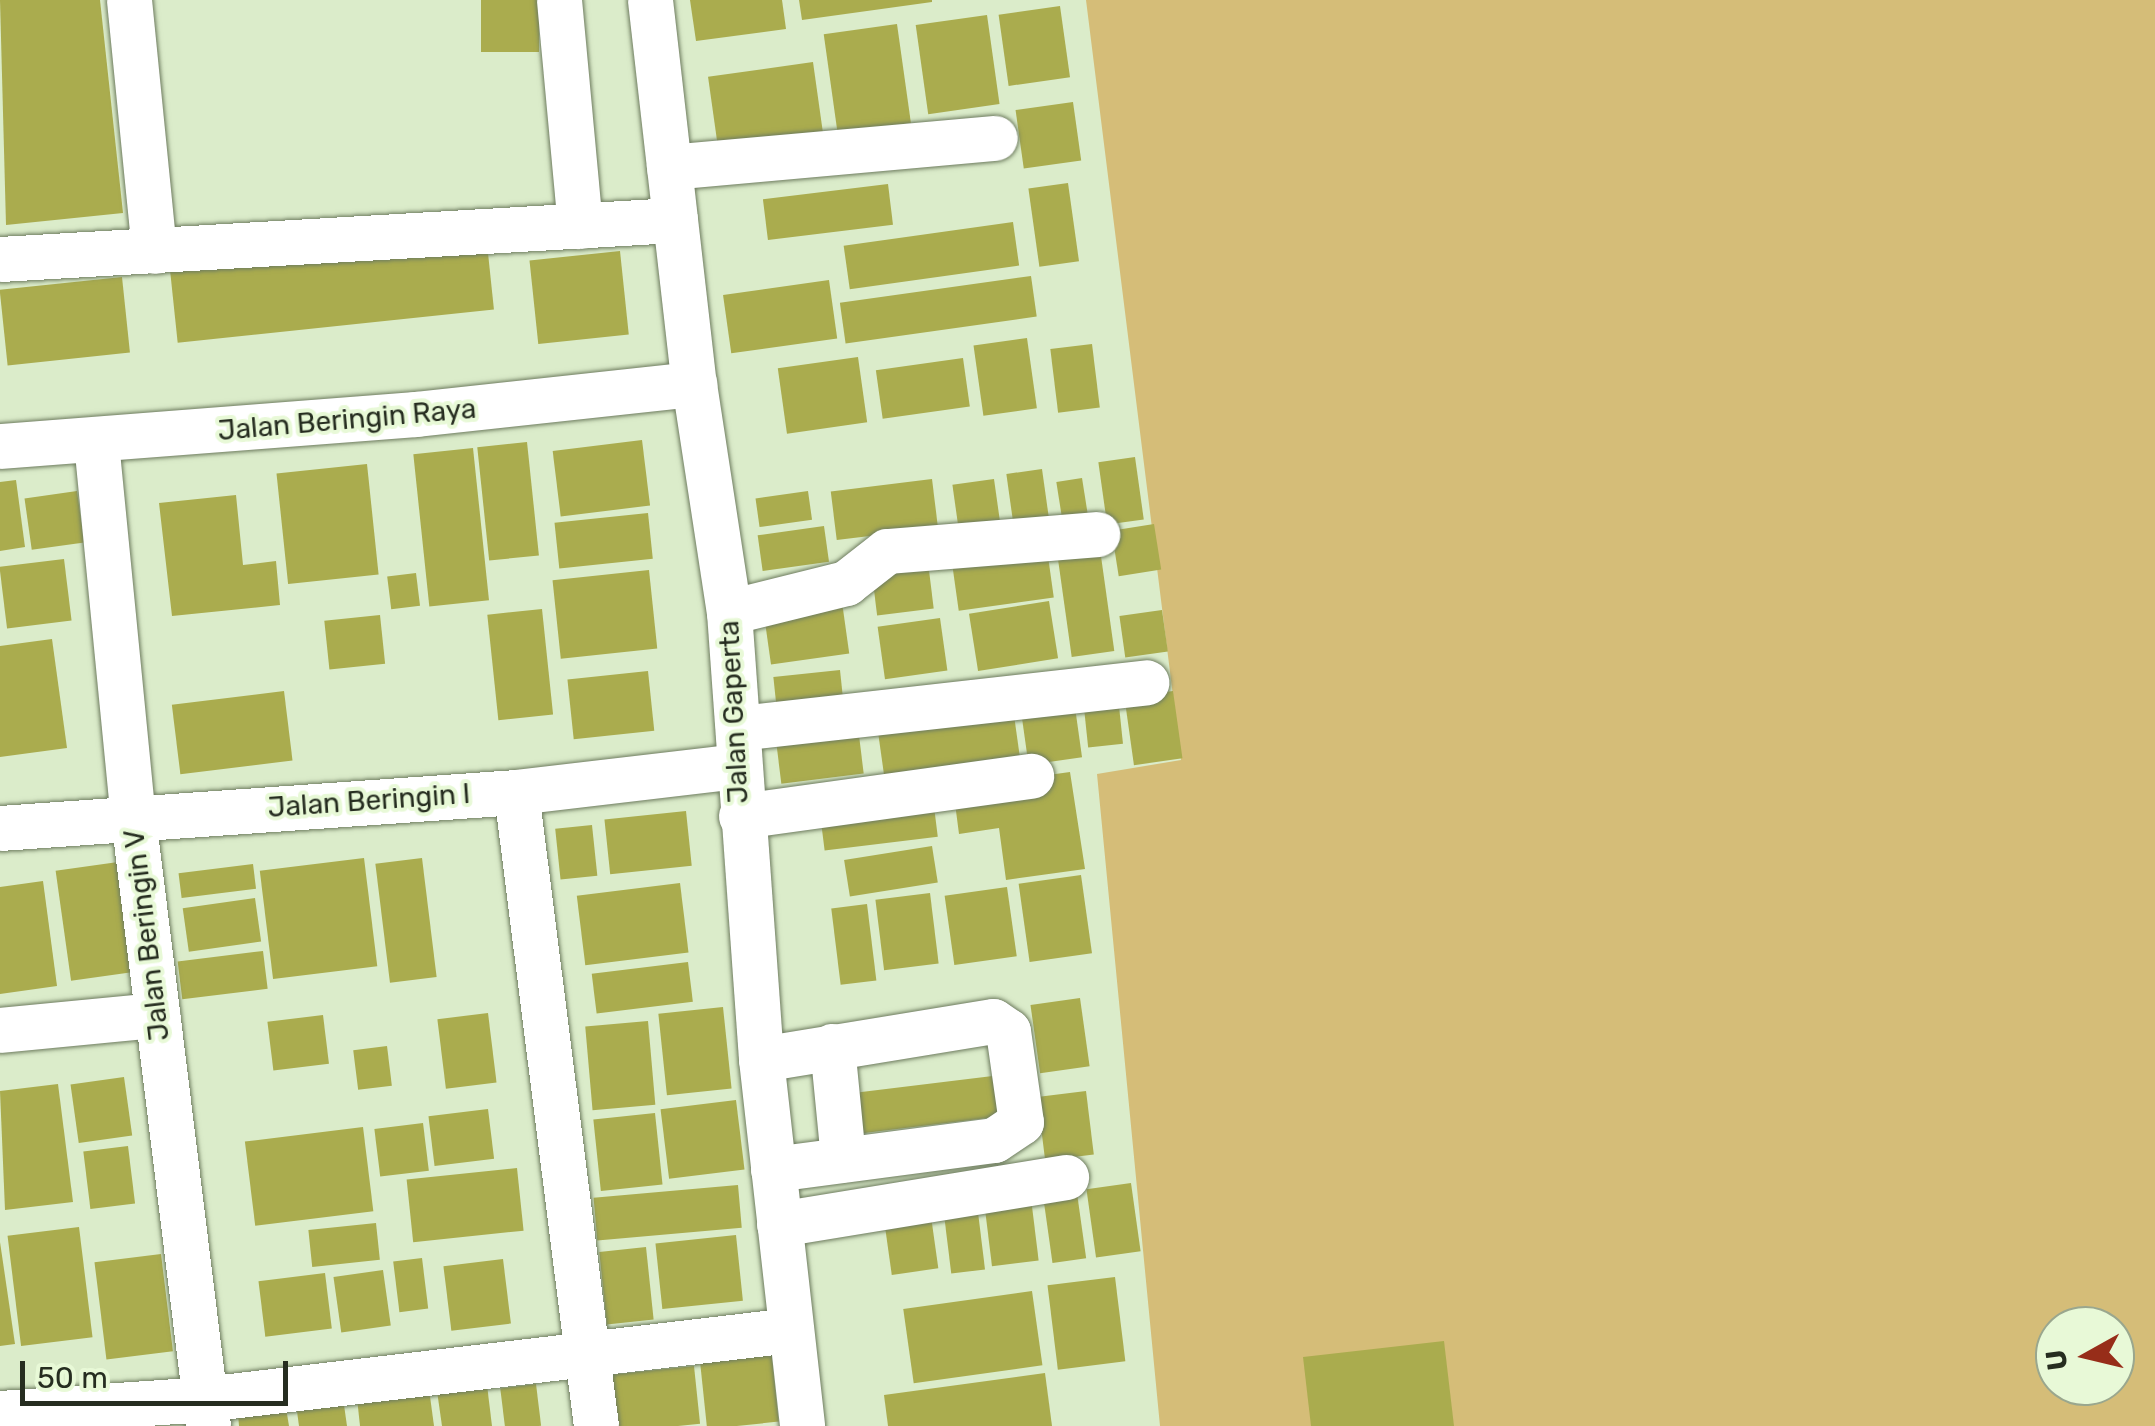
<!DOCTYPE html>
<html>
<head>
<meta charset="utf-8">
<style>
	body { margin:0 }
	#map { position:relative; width:2155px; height:1426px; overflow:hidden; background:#dbecca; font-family:Rubik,sans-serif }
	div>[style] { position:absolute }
	.green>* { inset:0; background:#d5bd78 }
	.building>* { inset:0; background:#aaac4e; transform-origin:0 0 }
	.roads { filter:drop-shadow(0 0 2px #6e7c5f) drop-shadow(0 0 2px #6e7c5f) }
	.minor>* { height:45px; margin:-22.5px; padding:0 22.5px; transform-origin:22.5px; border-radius:22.5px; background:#fff }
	span { translate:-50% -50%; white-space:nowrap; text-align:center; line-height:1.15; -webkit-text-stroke:8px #e8f9d7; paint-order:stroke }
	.street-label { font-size:28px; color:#262d20 }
	.north { position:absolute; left:2035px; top:1306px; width:100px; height:100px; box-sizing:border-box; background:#e8f9d7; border:2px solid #9aa78e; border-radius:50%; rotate:262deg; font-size:28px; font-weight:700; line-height:40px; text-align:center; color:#262d20 }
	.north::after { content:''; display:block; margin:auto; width:35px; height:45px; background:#972d19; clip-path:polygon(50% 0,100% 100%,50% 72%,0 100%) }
	.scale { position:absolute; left:20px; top:1361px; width:268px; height:45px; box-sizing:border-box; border:5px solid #262d20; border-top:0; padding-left:12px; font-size:30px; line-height:35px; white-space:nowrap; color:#262d20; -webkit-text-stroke:8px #e8f9d7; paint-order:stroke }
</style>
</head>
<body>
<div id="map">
	<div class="green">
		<div style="clip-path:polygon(evenodd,1086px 0,2155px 0,2155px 1426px,1160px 1426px,1097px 774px,1181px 760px,1086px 0,2055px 1326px,2115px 1326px,2115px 1386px,2055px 1386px,2055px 1326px)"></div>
	</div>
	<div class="building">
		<div style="clip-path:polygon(0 0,100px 0,123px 213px,6px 225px)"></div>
		<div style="left:481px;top:0;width:58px;height:52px"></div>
		<div style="clip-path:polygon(690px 0,782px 0,786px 29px,696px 41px)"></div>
		<div style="clip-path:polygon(799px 0,932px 0,932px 2px,802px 20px)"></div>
		<div style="left:1060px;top:6px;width:72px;height:62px;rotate:82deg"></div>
		<div style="left:987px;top:15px;width:90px;height:72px;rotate:82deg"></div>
		<div style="left:897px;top:24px;width:100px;height:74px;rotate:82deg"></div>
		<div style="left:813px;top:62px;width:72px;height:106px;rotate:82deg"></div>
		<div style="left:1073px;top:102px;width:59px;height:58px;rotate:82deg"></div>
		<div style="left:1068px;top:183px;width:79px;height:40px;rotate:82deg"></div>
		<div style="left:888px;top:184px;width:41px;height:126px;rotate:83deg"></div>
		<div style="left:1013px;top:222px;width:44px;height:171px;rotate:82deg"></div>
		<div style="left:486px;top:234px;width:76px;height:318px;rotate:84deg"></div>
		<div style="left:620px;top:251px;width:84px;height:91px;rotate:84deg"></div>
		<div style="left:1031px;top:276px;width:41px;height:193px;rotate:82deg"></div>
		<div style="left:122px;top:277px;width:76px;height:123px;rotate:84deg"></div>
		<div style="left:829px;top:280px;width:59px;height:107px;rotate:82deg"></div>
		<div style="left:1027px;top:338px;width:71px;height:54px;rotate:82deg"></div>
		<div style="left:1092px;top:344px;width:64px;height:42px;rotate:83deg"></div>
		<div style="left:858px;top:357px;width:66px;height:81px;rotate:82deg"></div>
		<div style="left:963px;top:358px;width:49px;height:88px;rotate:82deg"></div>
		<div style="left:642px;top:440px;width:66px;height:90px;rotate:83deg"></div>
		<div style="left:527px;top:442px;width:114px;height:50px;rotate:84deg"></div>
		<div style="left:473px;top:448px;width:153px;height:60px;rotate:84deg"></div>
		<div style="left:1135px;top:457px;width:63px;height:37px;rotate:82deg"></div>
		<div style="left:367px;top:464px;width:111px;height:91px;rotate:84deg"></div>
		<div style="left:1042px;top:469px;width:59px;height:36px;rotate:82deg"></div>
		<div style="left:1082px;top:478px;width:40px;height:26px;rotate:81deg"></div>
		<div style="left:932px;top:479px;width:49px;height:102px;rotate:83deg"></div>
		<div style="left:994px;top:479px;width:52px;height:42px;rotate:82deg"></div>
		<div style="clip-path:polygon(16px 480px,25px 547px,0 551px,0 482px)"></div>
		<div style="left:77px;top:491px;width:52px;height:53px;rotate:82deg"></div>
		<div style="left:808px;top:491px;width:29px;height:53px;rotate:82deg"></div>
		<div style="clip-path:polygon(236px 495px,243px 565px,276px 561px,280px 605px,172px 616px,159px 503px)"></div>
		<div style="left:648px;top:513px;width:46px;height:94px;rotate:84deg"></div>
		<div style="left:1154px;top:524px;width:46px;height:43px;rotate:81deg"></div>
		<div style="left:824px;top:526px;width:36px;height:67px;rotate:82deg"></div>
		<div style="left:1046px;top:542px;width:56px;height:96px;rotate:82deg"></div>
		<div style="left:1099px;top:542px;width:110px;height:43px;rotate:82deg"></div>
		<div style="left:927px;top:554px;width:55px;height:57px;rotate:83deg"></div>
		<div style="left:64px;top:559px;width:62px;height:65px;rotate:83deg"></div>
		<div style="left:649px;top:570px;width:79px;height:97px;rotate:84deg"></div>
		<div style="left:416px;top:573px;width:33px;height:29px;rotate:83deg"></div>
		<div style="left:1049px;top:601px;width:58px;height:81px;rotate:81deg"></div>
		<div style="left:842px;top:602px;width:52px;height:79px;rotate:82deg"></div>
		<div style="left:542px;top:609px;width:106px;height:55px;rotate:84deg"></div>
		<div style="left:1162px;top:610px;width:42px;height:43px;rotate:82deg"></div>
		<div style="left:380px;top:615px;width:49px;height:56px;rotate:84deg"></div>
		<div style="left:940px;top:618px;width:53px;height:63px;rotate:82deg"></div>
		<div style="clip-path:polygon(52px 639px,67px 748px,0 757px,0 646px)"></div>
		<div style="left:840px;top:670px;width:29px;height:67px;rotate:84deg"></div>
		<div style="left:648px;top:671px;width:60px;height:81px;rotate:84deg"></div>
		<div style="left:284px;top:691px;width:70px;height:113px;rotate:83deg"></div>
		<div style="left:1173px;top:691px;width:68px;height:49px;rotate:82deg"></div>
		<div style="left:1073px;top:693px;width:65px;height:54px;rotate:82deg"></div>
		<div style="left:1012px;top:701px;width:61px;height:137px;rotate:82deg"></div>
		<div style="left:1119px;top:706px;width:38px;height:35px;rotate:84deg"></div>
		<div style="left:857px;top:719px;width:55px;height:83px;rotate:83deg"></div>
		<div style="clip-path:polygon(1070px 772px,1085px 869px,1006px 880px,999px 828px,959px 834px,953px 788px)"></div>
		<div style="left:933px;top:798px;width:39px;height:114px;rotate:83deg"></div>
		<div style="left:686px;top:811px;width:55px;height:82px;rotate:84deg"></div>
		<div style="left:592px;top:825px;width:51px;height:37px;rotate:84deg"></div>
		<div style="left:932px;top:846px;width:37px;height:89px;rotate:81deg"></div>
		<div style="left:364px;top:858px;width:109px;height:105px;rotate:83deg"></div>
		<div style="left:422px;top:858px;width:120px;height:47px;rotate:83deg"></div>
		<div style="left:118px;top:862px;width:111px;height:63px;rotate:82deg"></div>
		<div style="left:253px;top:864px;width:25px;height:75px;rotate:83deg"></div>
		<div style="left:1081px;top:875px;width:79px;height:63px;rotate:82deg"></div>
		<div style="clip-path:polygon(43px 881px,57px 986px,0 994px,0 887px)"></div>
		<div style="left:680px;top:883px;width:70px;height:104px;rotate:83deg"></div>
		<div style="left:1007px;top:887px;width:70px;height:63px;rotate:82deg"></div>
		<div style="left:930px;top:893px;width:71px;height:55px;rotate:83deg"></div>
		<div style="left:255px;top:898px;width:44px;height:73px;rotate:82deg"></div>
		<div style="left:867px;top:904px;width:77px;height:36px;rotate:83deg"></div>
		<div style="left:263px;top:951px;width:38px;height:86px;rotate:83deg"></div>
		<div style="left:688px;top:962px;width:40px;height:97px;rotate:83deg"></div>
		<div style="left:1080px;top:998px;width:69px;height:50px;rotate:82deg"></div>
		<div style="left:723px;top:1007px;width:82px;height:65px;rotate:84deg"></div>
		<div style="left:488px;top:1013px;width:70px;height:51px;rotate:83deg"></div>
		<div style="left:323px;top:1015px;width:49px;height:56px;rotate:83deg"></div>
		<div style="left:648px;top:1021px;width:84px;height:63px;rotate:85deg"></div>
		<div style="left:387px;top:1046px;width:40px;height:34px;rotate:83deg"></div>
		<div style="left:1009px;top:1074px;width:41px;height:161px;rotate:83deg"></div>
		<div style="left:124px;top:1077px;width:59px;height:54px;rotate:82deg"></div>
		<div style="clip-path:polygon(58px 1084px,73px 1202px,5px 1210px,0 1091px)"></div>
		<div style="left:1086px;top:1091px;width:64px;height:49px;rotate:83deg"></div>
		<div style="left:736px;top:1100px;width:70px;height:76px;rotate:83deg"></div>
		<div style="left:488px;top:1109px;width:50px;height:60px;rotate:83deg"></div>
		<div style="left:655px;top:1113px;width:72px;height:62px;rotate:84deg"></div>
		<div style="left:423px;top:1123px;width:48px;height:49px;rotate:83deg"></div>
		<div style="left:363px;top:1127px;width:85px;height:119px;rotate:83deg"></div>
		<div style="left:128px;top:1146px;width:58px;height:45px;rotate:83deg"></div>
		<div style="left:517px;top:1168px;width:63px;height:111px;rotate:84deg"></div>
		<div style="left:1131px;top:1183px;width:69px;height:45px;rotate:82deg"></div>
		<div style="left:738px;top:1185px;width:43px;height:145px;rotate:85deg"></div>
		<div style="left:1076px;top:1186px;width:73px;height:34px;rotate:82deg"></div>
		<div style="left:1030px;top:1190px;width:71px;height:47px;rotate:83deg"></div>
		<div style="left:976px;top:1196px;width:74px;height:34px;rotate:83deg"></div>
		<div style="left:929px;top:1202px;width:67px;height:47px;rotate:82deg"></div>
		<div style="left:376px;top:1223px;width:37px;height:68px;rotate:84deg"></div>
		<div style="left:79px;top:1227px;width:111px;height:72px;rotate:83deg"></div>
		<div style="left:736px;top:1235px;width:66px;height:81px;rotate:84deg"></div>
		<div style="clip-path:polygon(0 1242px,15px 1344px,0 1346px)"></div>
		<div style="left:646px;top:1247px;width:73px;height:47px;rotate:84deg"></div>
		<div style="left:161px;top:1254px;width:98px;height:67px;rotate:83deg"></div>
		<div style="left:422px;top:1258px;width:51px;height:29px;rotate:83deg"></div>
		<div style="left:503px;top:1259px;width:65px;height:60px;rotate:83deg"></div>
		<div style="left:383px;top:1270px;width:56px;height:50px;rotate:82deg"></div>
		<div style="left:325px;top:1273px;width:56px;height:67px;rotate:83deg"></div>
		<div style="left:1115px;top:1277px;width:85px;height:68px;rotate:83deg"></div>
		<div style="left:1032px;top:1291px;width:75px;height:130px;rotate:82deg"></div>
		<div style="clip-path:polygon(1444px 1341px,1454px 1426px,1311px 1426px,1303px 1357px)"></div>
		<div style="left:771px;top:1348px;width:74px;height:72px;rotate:84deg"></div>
		<div style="left:694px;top:1366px;width:58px;height:84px;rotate:84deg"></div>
		<div style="clip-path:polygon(1045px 1373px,1052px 1426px,888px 1426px,884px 1395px)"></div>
		<div style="left:536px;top:1384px;width:42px;height:36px;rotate:83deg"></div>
		<div style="clip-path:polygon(487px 1385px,492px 1426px,442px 1426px,437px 1391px)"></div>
		<div style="clip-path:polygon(429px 1389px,434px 1426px,360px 1426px,357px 1398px)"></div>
		<div style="clip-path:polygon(343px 1398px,347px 1426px,299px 1426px,296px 1404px)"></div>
		<div style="clip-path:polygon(286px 1408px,289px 1426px,239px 1426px,238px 1414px)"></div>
	</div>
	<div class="roads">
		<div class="minor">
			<div style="left:129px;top:0;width:252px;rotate:84.3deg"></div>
			<div style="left:559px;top:0;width:227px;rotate:84.7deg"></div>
			<div style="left:650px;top:0;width:387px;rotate:83.5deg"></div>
			<div style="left:694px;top:384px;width:231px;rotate:81.3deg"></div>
			<div style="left:729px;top:612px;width:448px;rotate:85.9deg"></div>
			<div style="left:761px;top:1059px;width:369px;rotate:83.6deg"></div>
			<div style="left:669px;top:167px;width:327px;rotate:-5.1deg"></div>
			<div style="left:0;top:259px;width:676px;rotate:-3.31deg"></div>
			<div style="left:96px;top:442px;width:377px;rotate:84.4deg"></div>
			<div style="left:133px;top:817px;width:614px;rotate:82.98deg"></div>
			<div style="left:0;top:446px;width:417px;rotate:-4.4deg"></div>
			<div style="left:416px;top:414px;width:280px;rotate:-6.2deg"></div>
			<div style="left:729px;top:612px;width:121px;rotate:-13.9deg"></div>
			<div style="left:846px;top:583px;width:52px;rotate:-38deg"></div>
			<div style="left:887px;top:551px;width:211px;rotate:-4.6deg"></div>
			<div style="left:739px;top:728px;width:410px;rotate:-6.4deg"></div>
			<div style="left:516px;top:792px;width:639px;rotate:82.81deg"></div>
			<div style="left:741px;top:816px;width:293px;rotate:-7.9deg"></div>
			<div style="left:0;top:828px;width:517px;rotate:-3.99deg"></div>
			<div style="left:516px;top:792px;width:224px;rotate:-6.7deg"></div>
			<div style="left:0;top:1030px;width:158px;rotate:-5.5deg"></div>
			<div style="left:832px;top:1046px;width:114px;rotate:84.4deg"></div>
			<div style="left:761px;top:1059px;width:235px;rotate:-9.3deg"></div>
			<div style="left:993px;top:1021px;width:18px;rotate:34deg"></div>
			<div style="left:1008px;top:1031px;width:92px;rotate:81.9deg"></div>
			<div style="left:1021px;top:1122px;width:32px;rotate:146deg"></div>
			<div style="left:994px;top:1140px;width:223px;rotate:172.5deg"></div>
			<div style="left:779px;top:1224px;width:291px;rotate:-9.3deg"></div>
			<div style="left:0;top:1413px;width:205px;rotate:-3.9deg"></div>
			<div style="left:205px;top:1399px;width:590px;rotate:-6.72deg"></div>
		</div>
	</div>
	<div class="street-label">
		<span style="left:347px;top:420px;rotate:-5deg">Jalan Beringin Raya</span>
		<span style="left:734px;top:712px;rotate:-93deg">Jalan Gaperta</span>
		<span style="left:369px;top:801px;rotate:-4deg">Jalan Beringin I</span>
		<span style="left:147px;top:935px;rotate:-97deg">Jalan Beringin V</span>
	</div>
	<div class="north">U</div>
	<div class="scale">50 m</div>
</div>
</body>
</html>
